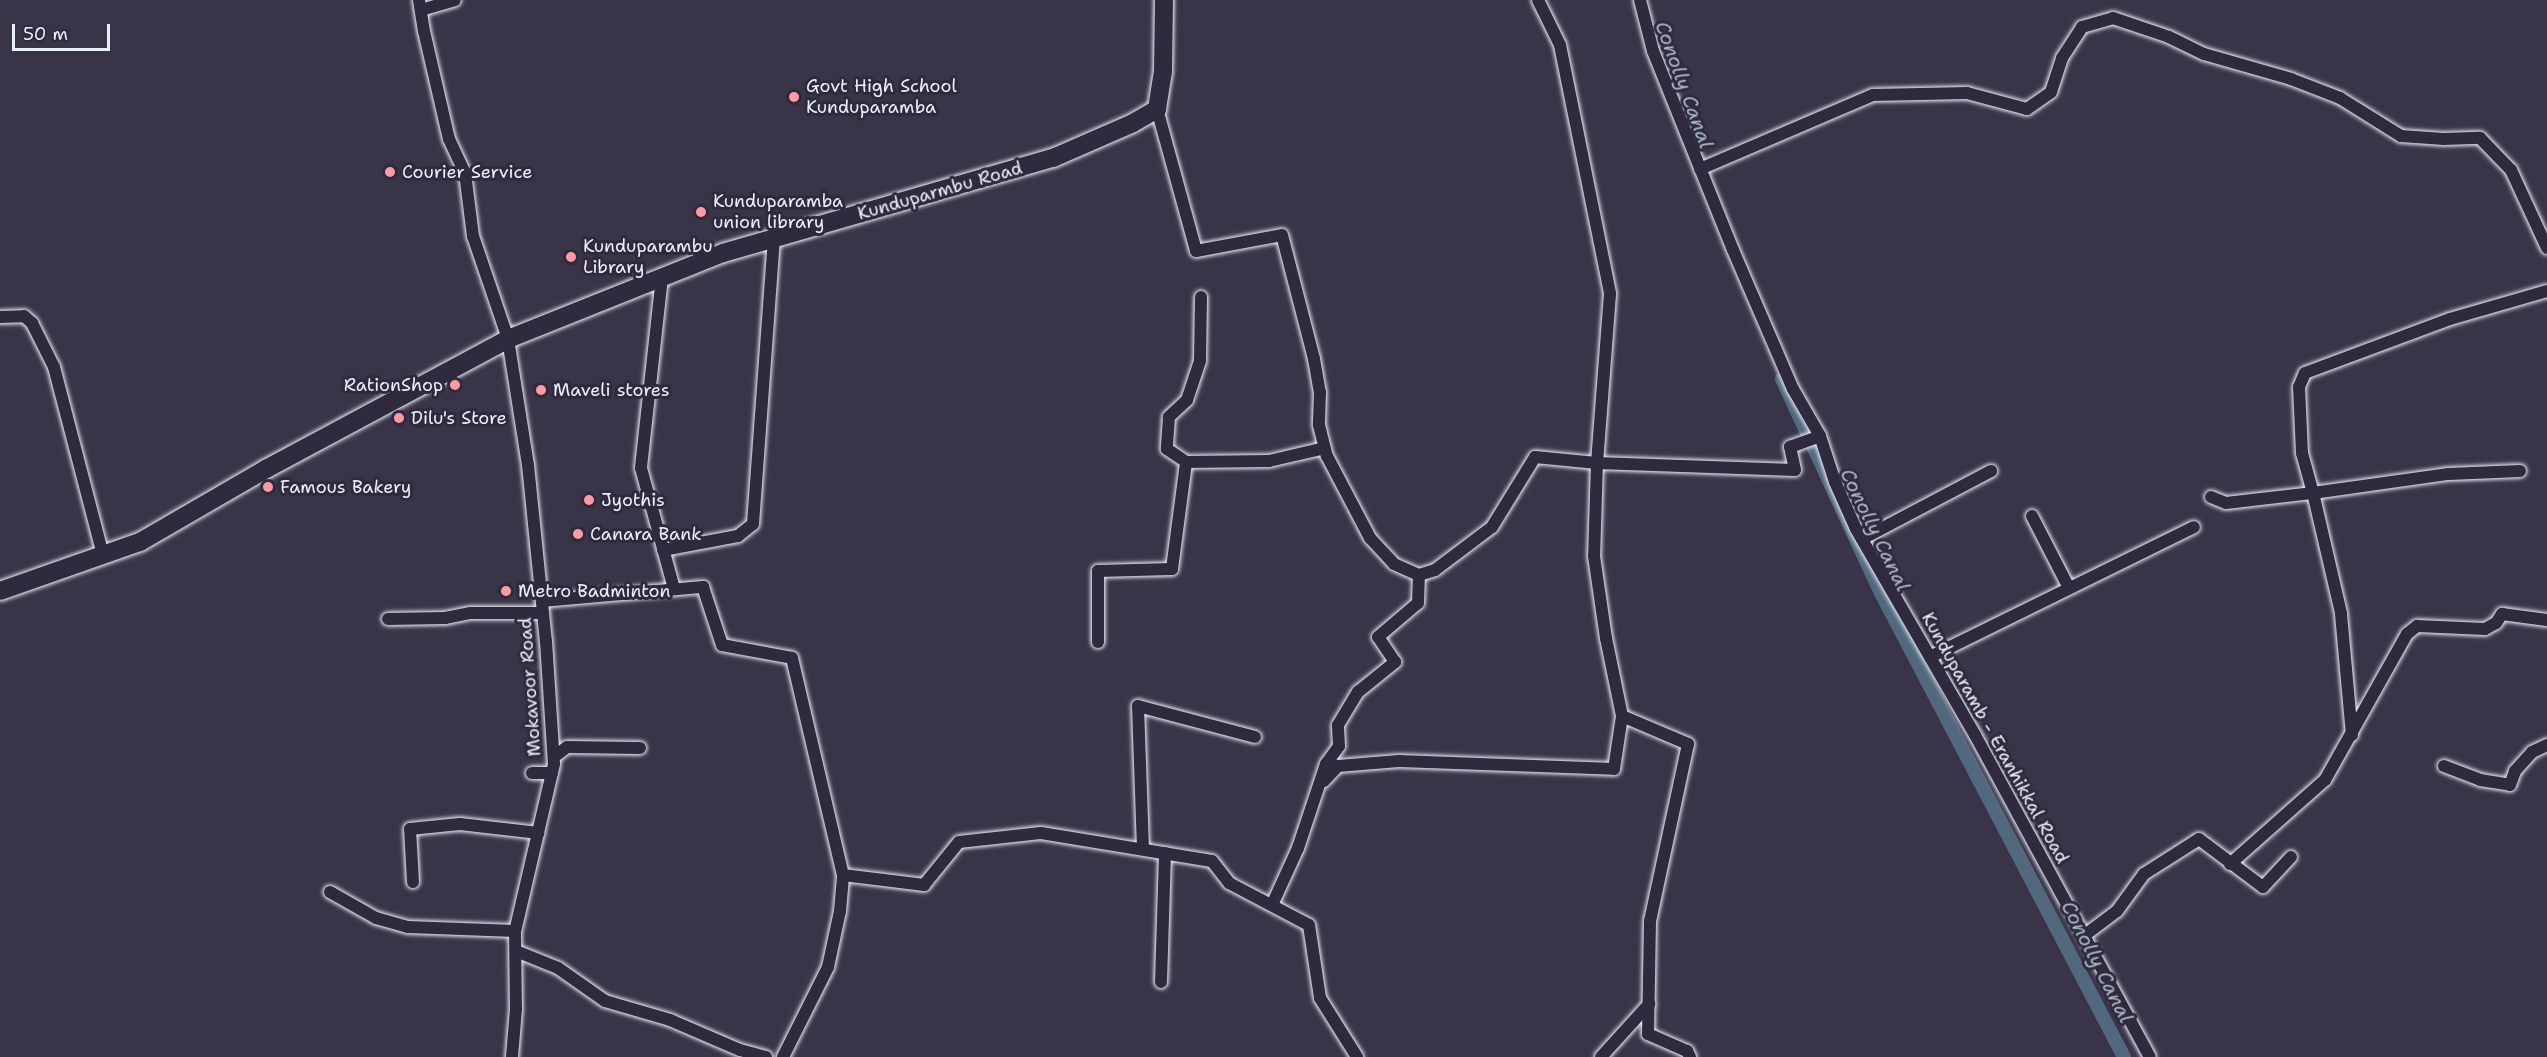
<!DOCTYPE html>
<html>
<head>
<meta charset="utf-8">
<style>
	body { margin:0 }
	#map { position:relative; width:2547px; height:1057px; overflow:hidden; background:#3a3448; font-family:"Shantell Sans",sans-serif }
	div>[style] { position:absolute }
	.canal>* { height:14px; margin:-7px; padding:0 7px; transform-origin:7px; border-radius:7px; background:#53687e }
	.roads { filter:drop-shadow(0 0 2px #e8f1f8) drop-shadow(0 0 2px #e8f1f8) }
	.street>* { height:12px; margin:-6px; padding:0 6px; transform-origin:6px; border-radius:6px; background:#2f2a3d }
	.secondary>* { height:18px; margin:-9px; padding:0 9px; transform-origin:9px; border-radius:9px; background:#2f2a3d }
	.dots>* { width:16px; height:16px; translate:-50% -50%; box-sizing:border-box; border:3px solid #2f2a3d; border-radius:50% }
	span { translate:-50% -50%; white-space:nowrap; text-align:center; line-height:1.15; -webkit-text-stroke:6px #2f2a3d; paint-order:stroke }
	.poi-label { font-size:18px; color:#e8f1f8 }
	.left { translate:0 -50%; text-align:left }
	.right { translate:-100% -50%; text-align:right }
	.street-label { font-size:18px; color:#e8f1f8 }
	.water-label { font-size:20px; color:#acbac7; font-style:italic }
	.scale { position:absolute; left:12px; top:24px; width:98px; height:27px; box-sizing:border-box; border:3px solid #e8f1f8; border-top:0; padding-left:8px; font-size:18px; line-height:21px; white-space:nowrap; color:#e8f1f8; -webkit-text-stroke:4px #2f2a3d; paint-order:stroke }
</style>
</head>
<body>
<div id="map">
	<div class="canal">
		<div style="left:1782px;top:379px;width:236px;rotate:65.2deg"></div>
		<div style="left:1881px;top:593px;width:524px;rotate:62.36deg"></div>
	</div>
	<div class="roads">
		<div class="street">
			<div style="left:419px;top:0;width:31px;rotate:81deg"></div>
			<div style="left:424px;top:31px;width:111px;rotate:77deg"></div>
			<div style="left:449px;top:139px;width:38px;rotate:65deg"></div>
			<div style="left:465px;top:173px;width:64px;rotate:82.8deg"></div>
			<div style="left:473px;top:236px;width:109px;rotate:71.2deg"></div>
			<div style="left:508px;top:339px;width:128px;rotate:81deg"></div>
			<div style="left:528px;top:465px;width:177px;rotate:84.2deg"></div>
			<div style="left:546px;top:641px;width:123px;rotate:86.3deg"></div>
			<div style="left:554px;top:764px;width:171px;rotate:103.1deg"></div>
			<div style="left:515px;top:931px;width:78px;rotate:89.3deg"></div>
			<div style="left:516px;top:1009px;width:48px;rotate:94.8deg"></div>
			<div style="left:1538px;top:0;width:50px;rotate:63.9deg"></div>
			<div style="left:1560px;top:45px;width:254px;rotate:78.6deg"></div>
			<div style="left:1610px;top:294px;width:169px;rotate:94.4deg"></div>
			<div style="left:1597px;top:463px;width:93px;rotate:91.8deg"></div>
			<div style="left:1594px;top:556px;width:83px;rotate:81.7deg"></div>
			<div style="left:1606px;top:638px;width:80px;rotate:78.4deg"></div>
			<div style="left:1622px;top:716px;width:72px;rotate:23deg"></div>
			<div style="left:1688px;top:744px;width:181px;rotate:102.1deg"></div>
			<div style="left:1650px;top:921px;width:113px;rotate:91deg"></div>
			<div style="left:1648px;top:1034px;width:43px;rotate:23.6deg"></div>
			<div style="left:1687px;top:1051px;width:7px;rotate:63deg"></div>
			<div style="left:1640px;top:0;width:53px;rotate:75.7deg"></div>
			<div style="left:1653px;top:51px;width:214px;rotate:68.1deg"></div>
			<div style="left:1733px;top:250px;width:151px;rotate:66.7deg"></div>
			<div style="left:1793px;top:389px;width:54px;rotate:60.1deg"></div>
			<div style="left:1820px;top:436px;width:48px;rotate:71.9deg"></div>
			<div style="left:1835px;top:482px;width:51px;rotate:65.9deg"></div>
			<div style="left:1856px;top:529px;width:238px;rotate:60deg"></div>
			<div style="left:1975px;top:735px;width:366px;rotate:61.5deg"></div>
			<div style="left:421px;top:10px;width:35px;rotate:-16deg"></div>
			<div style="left:1157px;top:109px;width:147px;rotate:74.6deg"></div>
			<div style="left:1196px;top:251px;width:87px;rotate:-10.5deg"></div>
			<div style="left:1282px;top:235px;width:128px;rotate:75.5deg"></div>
			<div style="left:1314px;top:359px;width:34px;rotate:80deg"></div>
			<div style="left:1320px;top:392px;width:33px;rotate:92deg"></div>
			<div style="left:1319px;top:425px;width:32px;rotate:76deg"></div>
			<div style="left:1327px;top:456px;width:93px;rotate:62.3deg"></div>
			<div style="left:1370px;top:538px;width:35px;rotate:47deg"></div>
			<div style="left:1394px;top:564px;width:27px;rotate:24deg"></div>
			<div style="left:1700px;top:169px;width:188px;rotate:-23.2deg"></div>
			<div style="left:1873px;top:95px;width:94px;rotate:-1.2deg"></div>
			<div style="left:1967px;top:93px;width:62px;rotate:14.9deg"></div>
			<div style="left:2027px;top:109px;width:29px;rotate:-35deg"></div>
			<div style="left:2051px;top:92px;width:36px;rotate:-72deg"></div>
			<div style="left:2062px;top:58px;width:37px;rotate:-57deg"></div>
			<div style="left:2082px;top:27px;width:32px;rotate:-16deg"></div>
			<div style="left:2113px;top:18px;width:59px;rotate:18.7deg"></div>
			<div style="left:2169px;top:37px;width:39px;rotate:26deg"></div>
			<div style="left:2204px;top:54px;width:91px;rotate:16deg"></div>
			<div style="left:2291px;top:79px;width:53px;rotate:21.2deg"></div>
			<div style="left:2340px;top:98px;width:72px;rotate:31.9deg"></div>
			<div style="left:2401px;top:136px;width:43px;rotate:4deg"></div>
			<div style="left:2444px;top:139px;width:36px;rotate:-2deg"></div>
			<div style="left:2480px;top:138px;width:45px;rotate:45.9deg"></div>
			<div style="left:2511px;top:170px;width:86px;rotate:65.2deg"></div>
			<div style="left:662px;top:277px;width:192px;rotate:96.3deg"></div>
			<div style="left:641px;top:468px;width:125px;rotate:74.7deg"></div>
			<div style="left:1201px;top:297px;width:64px;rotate:90.9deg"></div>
			<div style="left:1200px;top:361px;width:41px;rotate:108.4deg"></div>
			<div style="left:1187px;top:400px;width:25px;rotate:137deg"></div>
			<div style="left:1169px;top:417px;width:32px;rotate:94deg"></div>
			<div style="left:1167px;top:449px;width:23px;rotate:34deg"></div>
			<div style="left:1186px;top:462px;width:83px;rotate:-0.7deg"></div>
			<div style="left:1269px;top:461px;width:57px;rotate:-13.1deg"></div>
			<div style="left:0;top:317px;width:24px;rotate:-2deg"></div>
			<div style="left:24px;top:316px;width:11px;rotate:41deg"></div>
			<div style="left:32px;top:323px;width:49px;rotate:63.4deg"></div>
			<div style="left:54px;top:367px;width:194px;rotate:75.4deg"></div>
			<div style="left:2211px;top:497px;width:16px;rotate:22deg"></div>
			<div style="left:2226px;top:503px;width:88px;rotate:-6.6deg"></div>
			<div style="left:2313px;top:493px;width:41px;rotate:-105.4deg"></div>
			<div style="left:2302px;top:453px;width:66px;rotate:-92.6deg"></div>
			<div style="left:2299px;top:387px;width:15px;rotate:-67deg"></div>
			<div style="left:2305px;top:373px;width:155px;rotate:-20.4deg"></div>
			<div style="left:2450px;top:319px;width:101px;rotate:-16.1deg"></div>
			<div style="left:2032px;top:516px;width:81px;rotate:62.8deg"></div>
			<div style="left:1862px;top:539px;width:146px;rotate:-27.8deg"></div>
			<div style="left:663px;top:550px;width:76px;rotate:-10.6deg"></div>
			<div style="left:738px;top:536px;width:19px;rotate:-39deg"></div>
			<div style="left:753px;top:524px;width:286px;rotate:-85.8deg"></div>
			<div style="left:542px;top:601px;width:162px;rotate:-5deg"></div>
			<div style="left:703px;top:587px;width:61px;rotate:71.9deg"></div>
			<div style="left:722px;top:645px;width:71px;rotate:10.5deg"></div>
			<div style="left:792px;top:658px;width:223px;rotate:76.8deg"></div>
			<div style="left:843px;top:875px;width:82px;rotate:7deg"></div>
			<div style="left:924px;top:885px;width:55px;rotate:-50.9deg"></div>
			<div style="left:959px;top:842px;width:82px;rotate:-6.3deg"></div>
			<div style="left:1041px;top:833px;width:173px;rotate:9.3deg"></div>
			<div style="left:1212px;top:861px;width:28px;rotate:52deg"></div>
			<div style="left:1229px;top:883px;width:90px;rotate:27.7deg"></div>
			<div style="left:1309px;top:925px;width:74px;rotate:81.4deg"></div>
			<div style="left:1320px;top:998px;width:70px;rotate:57.9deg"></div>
			<div style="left:388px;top:619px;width:57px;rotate:-1deg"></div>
			<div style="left:445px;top:618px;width:25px;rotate:-11deg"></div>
			<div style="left:470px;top:613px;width:73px"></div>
			<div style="left:1098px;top:642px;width:71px;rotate:-90deg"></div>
			<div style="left:1098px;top:571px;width:74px;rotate:-1.5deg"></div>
			<div style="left:1172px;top:569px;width:108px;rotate:-82.5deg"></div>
			<div style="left:1930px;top:657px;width:294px;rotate:-26.2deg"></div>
			<div style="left:2352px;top:735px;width:122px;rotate:-95.2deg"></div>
			<div style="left:2341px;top:613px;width:123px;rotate:-103.1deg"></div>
			<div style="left:2313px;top:493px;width:137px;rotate:-8deg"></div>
			<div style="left:2449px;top:474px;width:71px;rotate:-2.4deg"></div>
			<div style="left:554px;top:757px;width:16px;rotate:-38deg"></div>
			<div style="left:567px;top:747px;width:73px;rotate:0.8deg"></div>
			<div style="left:2444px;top:766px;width:39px;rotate:21deg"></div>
			<div style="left:2480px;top:780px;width:30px;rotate:9deg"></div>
			<div style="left:2510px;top:785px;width:15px;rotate:-70deg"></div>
			<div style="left:2515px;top:771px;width:25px;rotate:-48deg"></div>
			<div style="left:2532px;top:752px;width:17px;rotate:-25deg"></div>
			<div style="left:532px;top:773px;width:20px"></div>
			<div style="left:1324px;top:781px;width:21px;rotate:-47deg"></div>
			<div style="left:1338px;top:766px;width:61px;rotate:-4.7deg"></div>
			<div style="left:1399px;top:761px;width:215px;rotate:2.1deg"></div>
			<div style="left:1614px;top:769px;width:54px;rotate:-81.4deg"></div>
			<div style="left:1143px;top:849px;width:143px;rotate:-92deg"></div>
			<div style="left:1138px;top:706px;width:121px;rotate:14.8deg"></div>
			<div style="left:2230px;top:864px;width:127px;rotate:-41.5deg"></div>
			<div style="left:2325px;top:780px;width:167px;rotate:-60.7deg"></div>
			<div style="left:2407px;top:634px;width:13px;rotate:-39deg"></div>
			<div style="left:2417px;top:626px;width:68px;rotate:2.5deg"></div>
			<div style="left:2485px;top:629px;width:13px;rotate:-29deg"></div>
			<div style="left:2496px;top:623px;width:11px;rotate:-56deg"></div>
			<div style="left:2502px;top:614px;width:45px;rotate:7.6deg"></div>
			<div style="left:413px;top:882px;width:53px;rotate:-93.2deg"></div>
			<div style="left:410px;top:829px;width:50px;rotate:-5.7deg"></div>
			<div style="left:460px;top:824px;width:79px;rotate:6.6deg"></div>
			<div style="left:330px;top:892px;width:53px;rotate:29.5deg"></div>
			<div style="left:376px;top:918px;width:33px;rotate:16deg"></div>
			<div style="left:408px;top:927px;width:107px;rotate:2.1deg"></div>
			<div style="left:1272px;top:905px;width:63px;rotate:-65.5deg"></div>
			<div style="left:1298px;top:848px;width:89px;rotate:-71.6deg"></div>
			<div style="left:1326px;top:764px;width:22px;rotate:-54deg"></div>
			<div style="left:1339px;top:746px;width:21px;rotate:-93deg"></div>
			<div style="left:1338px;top:725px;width:39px;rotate:-59deg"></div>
			<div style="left:1358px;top:692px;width:48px;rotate:-39deg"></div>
			<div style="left:1395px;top:662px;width:30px;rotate:-124deg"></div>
			<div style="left:1378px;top:637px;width:52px;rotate:-40.4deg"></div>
			<div style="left:1418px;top:603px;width:28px;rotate:-88deg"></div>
			<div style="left:1419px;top:575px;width:17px;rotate:-17deg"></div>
			<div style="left:1435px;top:570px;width:71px;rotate:-37deg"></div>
			<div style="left:1492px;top:527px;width:82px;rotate:-58.4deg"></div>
			<div style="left:1535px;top:457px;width:62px;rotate:5.5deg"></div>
			<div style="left:1597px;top:463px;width:198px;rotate:2deg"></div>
			<div style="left:1795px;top:470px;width:24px;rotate:-102deg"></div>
			<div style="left:1790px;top:447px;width:32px;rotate:-20deg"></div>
			<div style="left:2085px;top:935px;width:40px;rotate:-37deg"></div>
			<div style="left:2117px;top:911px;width:46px;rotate:-53.9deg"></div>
			<div style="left:2144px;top:874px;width:65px;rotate:-32.5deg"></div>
			<div style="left:2199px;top:839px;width:80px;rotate:36.9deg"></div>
			<div style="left:2263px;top:887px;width:41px;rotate:-47deg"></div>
			<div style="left:516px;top:951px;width:45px;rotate:22deg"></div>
			<div style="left:558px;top:968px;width:57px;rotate:35.1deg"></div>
			<div style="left:605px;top:1001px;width:68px;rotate:16.3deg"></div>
			<div style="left:670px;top:1020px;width:76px;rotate:23.2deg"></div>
			<div style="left:740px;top:1050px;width:27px;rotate:15deg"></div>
			<div style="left:1161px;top:982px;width:129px;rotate:-88.2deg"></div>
			<div style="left:783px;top:1057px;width:101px;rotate:-63.4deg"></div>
			<div style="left:828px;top:967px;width:57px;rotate:-77.9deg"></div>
			<div style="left:840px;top:911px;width:36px;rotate:-85deg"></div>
			<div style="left:1601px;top:1057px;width:72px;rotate:-47.8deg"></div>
		</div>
		<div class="secondary">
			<div style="left:0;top:591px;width:148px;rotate:-19.3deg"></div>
			<div style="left:140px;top:542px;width:146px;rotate:-30.1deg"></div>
			<div style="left:266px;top:469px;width:275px;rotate:-28.2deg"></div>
			<div style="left:508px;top:339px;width:232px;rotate:-21.8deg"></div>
			<div style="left:723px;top:253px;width:343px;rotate:-16.1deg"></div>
			<div style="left:1053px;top:158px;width:87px;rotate:-23.6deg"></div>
			<div style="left:1133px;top:123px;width:28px;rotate:-30deg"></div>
			<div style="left:1157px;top:109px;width:37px;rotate:-81deg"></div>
			<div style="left:1163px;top:72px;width:72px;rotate:-89.2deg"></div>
		</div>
	</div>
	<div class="dots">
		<div style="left:794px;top:97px;background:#ff9aa2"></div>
		<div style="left:390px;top:172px;background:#ff9aa2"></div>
		<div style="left:701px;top:212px;background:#ff9aa2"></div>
		<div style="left:571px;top:257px;background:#ff9aa2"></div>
		<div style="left:455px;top:385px;background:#ff9aa2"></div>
		<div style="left:541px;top:390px;background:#ff9aa2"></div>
		<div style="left:399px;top:418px;background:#ff9aa2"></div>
		<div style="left:268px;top:487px;background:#ff9aa2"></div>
		<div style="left:589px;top:500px;background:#ff9aa2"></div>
		<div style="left:578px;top:534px;background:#ff9aa2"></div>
		<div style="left:506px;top:591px;background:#ff9aa2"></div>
	</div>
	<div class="poi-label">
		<span class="left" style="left:806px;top:97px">Govt High School<br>Kunduparamba</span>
		<span class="left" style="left:402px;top:172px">Courier Service</span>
		<span class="left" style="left:713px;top:212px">Kunduparamba<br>union library</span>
		<span class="left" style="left:583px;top:257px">Kunduparambu<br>Library</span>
		<span class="right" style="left:443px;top:385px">RationShop</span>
		<span class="left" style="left:553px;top:390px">Maveli stores</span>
		<span class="left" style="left:411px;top:418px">Dilu's Store</span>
		<span class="left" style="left:280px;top:487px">Famous Bakery</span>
		<span class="left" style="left:601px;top:500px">Jyothis</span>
		<span class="left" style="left:590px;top:534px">Canara Bank</span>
		<span class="left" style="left:518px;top:591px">Metro Badminton</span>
	</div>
	<div class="street-label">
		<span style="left:940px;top:191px;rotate:-16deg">Kunduparmbu Road</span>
		<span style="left:530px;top:687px;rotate:-94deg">Mokavoor Road</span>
		<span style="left:1995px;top:738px;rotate:61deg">Kunduparamb - Eranhikkal Road</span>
	</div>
	<div class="water-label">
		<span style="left:1684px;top:85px;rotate:70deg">Conolly Canal</span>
		<span style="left:1875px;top:530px;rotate:64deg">Conolly Canal</span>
		<span style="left:2097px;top:962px;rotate:63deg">Conolly Canal</span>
	</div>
	<div class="scale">50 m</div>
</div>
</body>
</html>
